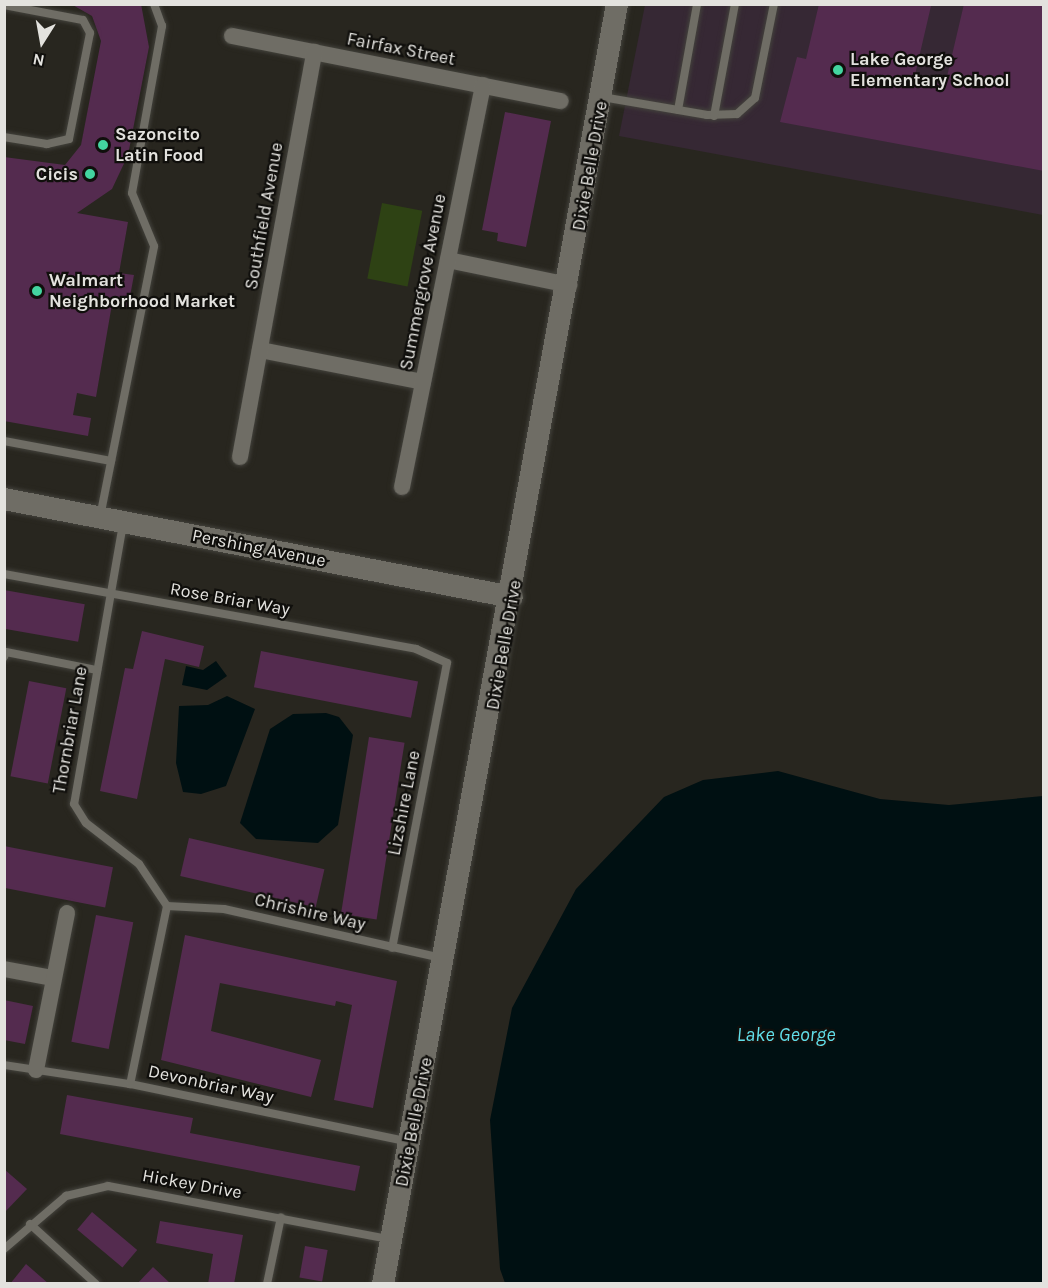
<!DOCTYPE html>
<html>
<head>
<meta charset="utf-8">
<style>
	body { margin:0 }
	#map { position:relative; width:1048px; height:1288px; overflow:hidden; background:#28261f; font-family:Karla,sans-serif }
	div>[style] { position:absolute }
	.education>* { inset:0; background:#362834 }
	.green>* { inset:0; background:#2e4214; transform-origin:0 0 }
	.water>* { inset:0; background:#001012 }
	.building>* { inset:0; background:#542b4f; transform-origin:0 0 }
	.roads { filter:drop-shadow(0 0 2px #43423c) drop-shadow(0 0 2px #43423c) }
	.lane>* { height:8px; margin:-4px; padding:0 4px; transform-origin:4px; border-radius:4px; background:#6f6d65 }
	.street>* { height:16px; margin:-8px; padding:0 8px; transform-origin:8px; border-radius:8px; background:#6f6d65 }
	.secondary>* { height:22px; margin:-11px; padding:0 11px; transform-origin:11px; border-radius:11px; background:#6f6d65 }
	.dots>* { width:16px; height:16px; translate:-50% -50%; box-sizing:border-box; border:3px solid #100f0c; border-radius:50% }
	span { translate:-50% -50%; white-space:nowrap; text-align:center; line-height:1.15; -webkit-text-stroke:4.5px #100f0c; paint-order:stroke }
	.street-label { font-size:18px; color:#e3e2de }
	.poi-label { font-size:18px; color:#e3e2de; font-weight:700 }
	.left { translate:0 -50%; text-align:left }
	.right { translate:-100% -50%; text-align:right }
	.water-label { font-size:20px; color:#61dee9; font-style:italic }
	.frame { position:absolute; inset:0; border:6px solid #e3e2de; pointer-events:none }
	.north { position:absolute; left:12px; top:12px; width:60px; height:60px; -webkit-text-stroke:4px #100f0c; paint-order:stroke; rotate:191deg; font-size:16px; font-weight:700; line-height:24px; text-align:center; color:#e3e2de }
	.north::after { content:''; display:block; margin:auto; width:21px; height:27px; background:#e3e2de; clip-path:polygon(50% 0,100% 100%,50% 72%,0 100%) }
</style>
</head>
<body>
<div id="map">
	<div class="education">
		<div style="clip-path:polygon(645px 5px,1043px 5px,1043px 215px,619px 136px)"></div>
	</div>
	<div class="green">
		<div style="left:382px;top:203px;width:41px;height:77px;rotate:11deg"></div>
	</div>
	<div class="water">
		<div style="clip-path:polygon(216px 661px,227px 676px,207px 690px,182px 685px,186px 666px,203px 670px)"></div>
		<div style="clip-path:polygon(227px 696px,255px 709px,226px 786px,201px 794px,183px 792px,176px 763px,179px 706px,208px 705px)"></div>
		<div style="clip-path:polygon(326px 713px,339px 717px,353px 735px,338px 825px,318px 843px,256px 839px,240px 823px,270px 729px,293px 714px)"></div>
		<div style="clip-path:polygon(778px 771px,880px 799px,949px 805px,1043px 796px,1043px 1283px,505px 1283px,500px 1269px,490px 1120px,512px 1008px,576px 889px,664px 797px,703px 780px)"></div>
	</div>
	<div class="building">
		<div style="clip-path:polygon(71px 4px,141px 4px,149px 47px,128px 155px,112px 189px,77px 213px,128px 222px,119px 273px,134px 275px,128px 307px,112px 304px,96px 397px,77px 393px,73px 415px,91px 418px,88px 436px,4px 421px,4px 157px,65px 165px,81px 145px,101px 41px,92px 16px)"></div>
		<div style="clip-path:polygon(819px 4px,931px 6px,914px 79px,945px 85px,964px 4px,1044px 4px,1044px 171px,780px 122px,797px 57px,806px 59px)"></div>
		<div style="clip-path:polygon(505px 112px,551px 121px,526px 247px,497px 241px,498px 233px,482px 230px)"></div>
		<div style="left:4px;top:590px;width:82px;height:38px;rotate:10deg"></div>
		<div style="clip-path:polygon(142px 631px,204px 646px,199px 667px,165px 659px,137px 799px,100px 791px,125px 668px,133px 669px)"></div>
		<div style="left:261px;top:651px;width:160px;height:37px;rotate:11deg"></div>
		<div style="left:29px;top:681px;width:38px;height:97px;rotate:11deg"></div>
		<div style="left:369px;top:737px;width:36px;height:179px;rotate:9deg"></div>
		<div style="left:189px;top:838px;width:139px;height:39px;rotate:13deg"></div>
		<div style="left:4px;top:846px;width:111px;height:41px;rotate:11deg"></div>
		<div style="left:96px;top:915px;width:38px;height:129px;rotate:11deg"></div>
		<div style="clip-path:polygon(185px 935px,397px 981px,373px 1108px,334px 1100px,352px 1005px,336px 1001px,335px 1006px,220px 983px,211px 1031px,321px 1060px,311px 1097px,161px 1060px)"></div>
		<div style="clip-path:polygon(4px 1000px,33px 1006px,25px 1044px,4px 1040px)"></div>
		<div style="clip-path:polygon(67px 1095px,193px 1118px,190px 1133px,360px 1166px,355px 1191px,60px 1134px)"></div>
		<div style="clip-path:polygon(4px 1169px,27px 1189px,4px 1213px)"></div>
		<div style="left:92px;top:1212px;width:59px;height:23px;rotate:40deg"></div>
		<div style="clip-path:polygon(160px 1221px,243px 1235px,234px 1284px,208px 1284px,213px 1254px,156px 1243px)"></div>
		<div style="left:305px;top:1246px;width:23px;height:32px;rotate:10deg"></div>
		<div style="clip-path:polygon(26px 1264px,49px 1284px,10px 1284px)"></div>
		<div style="clip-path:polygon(153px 1267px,171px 1284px,137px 1284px)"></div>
	</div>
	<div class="roads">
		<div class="lane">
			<div style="left:4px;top:5px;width:80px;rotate:10.8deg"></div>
			<div style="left:83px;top:20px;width:15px;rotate:62deg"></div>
			<div style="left:90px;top:33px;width:108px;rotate:101.2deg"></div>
			<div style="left:69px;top:139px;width:23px;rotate:167deg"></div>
			<div style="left:47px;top:144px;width:44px;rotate:-170.8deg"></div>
			<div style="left:602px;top:97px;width:107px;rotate:9.7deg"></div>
			<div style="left:707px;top:115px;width:30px;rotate:-2deg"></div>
			<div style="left:737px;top:114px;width:24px;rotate:-42deg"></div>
			<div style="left:755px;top:98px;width:96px;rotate:-78.6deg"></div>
			<div style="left:678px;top:110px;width:108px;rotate:-79.8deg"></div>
			<div style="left:714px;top:116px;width:114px;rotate:-79.4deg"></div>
			<div style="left:4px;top:441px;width:109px;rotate:10.6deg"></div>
			<div style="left:100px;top:517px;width:276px;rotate:-78.7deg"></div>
			<div style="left:154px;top:246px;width:57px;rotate:-112.5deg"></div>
			<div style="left:132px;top:193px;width:170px;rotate:-79.8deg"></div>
			<div style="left:162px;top:26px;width:23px;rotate:-110deg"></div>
			<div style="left:123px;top:524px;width:284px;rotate:99.9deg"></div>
			<div style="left:74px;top:804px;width:22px;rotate:58deg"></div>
			<div style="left:86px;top:823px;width:67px;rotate:37.7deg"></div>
			<div style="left:139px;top:864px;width:50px;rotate:56.3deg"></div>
			<div style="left:167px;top:906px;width:182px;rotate:101.7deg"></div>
			<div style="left:4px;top:574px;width:419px;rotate:10.3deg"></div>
			<div style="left:416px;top:649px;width:34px;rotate:24deg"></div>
			<div style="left:447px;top:663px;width:290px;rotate:100.9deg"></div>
			<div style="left:4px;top:657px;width:5px;rotate:-68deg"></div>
			<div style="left:6px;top:652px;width:93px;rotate:11.2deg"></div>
			<div style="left:167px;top:906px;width:57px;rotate:3deg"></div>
			<div style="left:224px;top:909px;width:223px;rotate:12.7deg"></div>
			<div style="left:4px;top:1065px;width:127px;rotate:8.6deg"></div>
			<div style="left:130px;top:1084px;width:282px;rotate:11.7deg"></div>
			<div style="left:30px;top:1224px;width:89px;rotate:42.3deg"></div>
			<div style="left:4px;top:1249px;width:82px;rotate:-40.5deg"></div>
			<div style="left:66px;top:1196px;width:43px;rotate:-13.4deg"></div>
			<div style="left:108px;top:1186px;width:286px;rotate:10.7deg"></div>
			<div style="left:267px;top:1284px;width:68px;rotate:-78.2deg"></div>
		</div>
		<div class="street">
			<div style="left:232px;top:36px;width:335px;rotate:11.2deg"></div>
			<div style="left:448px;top:260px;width:124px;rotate:11.7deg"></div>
			<div style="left:260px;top:350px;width:166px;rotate:11.1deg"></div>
			<div style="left:240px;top:457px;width:412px;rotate:-79.6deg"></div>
			<div style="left:402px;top:487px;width:410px;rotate:-78.6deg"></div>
			<div style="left:4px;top:969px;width:50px;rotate:10.4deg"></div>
			<div style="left:36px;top:1070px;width:160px;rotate:-78.8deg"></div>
		</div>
		<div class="secondary">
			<div style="left:4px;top:499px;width:517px;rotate:10.92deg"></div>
			<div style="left:383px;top:1284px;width:1301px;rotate:-79.64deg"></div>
		</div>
	</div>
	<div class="dots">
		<div style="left:838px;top:70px;background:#43d4a0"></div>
		<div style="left:103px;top:145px;background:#43d4a0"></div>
		<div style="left:90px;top:174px;background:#43d4a0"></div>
		<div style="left:37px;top:291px;background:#43d4a0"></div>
	</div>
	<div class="street-label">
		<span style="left:401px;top:49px;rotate:11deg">Fairfax Street</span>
		<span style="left:590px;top:166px;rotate:-80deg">Dixie Belle Drive</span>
		<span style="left:264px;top:216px;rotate:-80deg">Southfield Avenue</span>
		<span style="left:423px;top:282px;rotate:-79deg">Summergrove Avenue</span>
		<span style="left:259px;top:548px;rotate:11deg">Pershing Avenue</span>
		<span style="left:230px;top:599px;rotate:10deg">Rose Briar Way</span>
		<span style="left:504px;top:645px;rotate:-80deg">Dixie Belle Drive</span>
		<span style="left:70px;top:730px;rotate:-80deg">Thornbriar Lane</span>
		<span style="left:404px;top:803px;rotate:-79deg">Lizshire Lane</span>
		<span style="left:310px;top:912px;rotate:13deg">Chrishire Way</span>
		<span style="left:211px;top:1084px;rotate:12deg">Devonbriar Way</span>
		<span style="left:414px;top:1122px;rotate:-79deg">Dixie Belle Drive</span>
		<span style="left:192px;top:1184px;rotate:10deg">Hickey Drive</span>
	</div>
	<div class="poi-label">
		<span class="left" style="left:850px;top:70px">Lake George<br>Elementary School</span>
		<span class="left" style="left:115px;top:145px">Sazoncito<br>Latin Food</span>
		<span class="right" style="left:78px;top:174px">Cicis</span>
		<span class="left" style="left:49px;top:291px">Walmart<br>Neighborhood Market</span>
	</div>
	<div class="water-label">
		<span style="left:786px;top:1034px">Lake George</span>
	</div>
	<div class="frame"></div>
	<div class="north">N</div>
</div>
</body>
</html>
